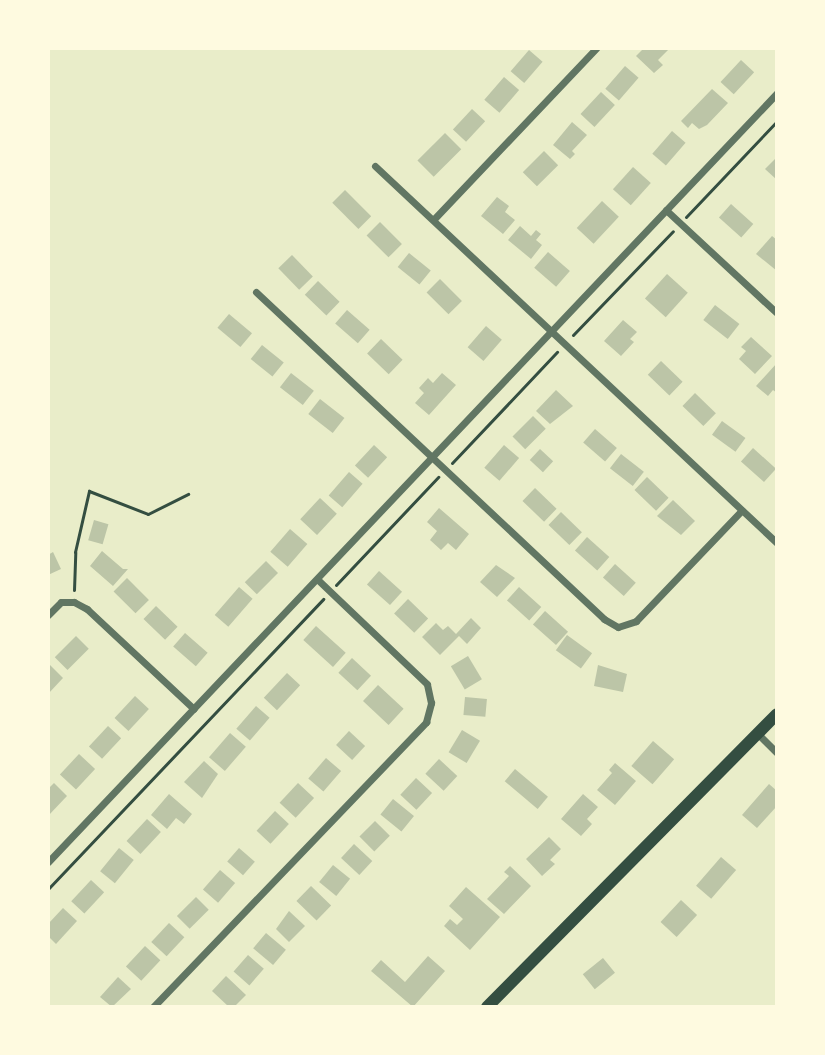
<!DOCTYPE html>
<html>
<head>
<meta charset="utf-8">
<style>
	body { margin:0 }
	#map { position:relative; width:825px; height:1055px; overflow:hidden; background:#e9edc9; font-family:Cabin,sans-serif }
	div>[style] { position:absolute }
	.building>* { inset:0; background:#bcc5a7; transform-origin:0 0 }
	.path>* { height:3px; margin:-1.5px; padding:0 1.5px; transform-origin:1.5px; border-radius:1.5px; background:#344e41 }
	.minor>* { height:7px; margin:-3.5px; padding:0 3.5px; transform-origin:3.5px; border-radius:3.5px; background:#617663 }
	.primary>* { height:12px; margin:-6px; padding:0 6px; transform-origin:6px; border-radius:6px; background:#344e41 }
	span { translate:-50% -50%; white-space:nowrap; text-align:center; line-height:1.15; -webkit-text-stroke:8px #fefae0; paint-order:stroke }
	.frame { position:absolute; inset:0; border:50px solid #fefae0; pointer-events:none }
</style>
</head>
<body>
<div id="map">
	<div class="building">
		<div style="clip-path:polygon(644px 48px,670px 48px,658px 60px,663px 65px,654px 73px,636px 56px)"></div>
		<div style="left:529px;top:50px;width:18px;height:28px;rotate:41deg"></div>
		<div style="left:741px;top:60px;width:18px;height:30px;rotate:43deg"></div>
		<div style="left:625px;top:66px;width:18px;height:30px;rotate:41deg"></div>
		<div style="left:504px;top:77px;width:20px;height:30px;rotate:41deg"></div>
		<div style="clip-path:polygon(712px 89px,728px 103px,707px 125px,699px 129px,692px 123px,688px 128px,681px 121px)"></div>
		<div style="left:601px;top:92px;width:19px;height:30px;rotate:43deg"></div>
		<div style="left:472px;top:109px;width:18px;height:28px;rotate:43deg"></div>
		<div style="clip-path:polygon(572px 122px,587px 135px,572px 151px,575px 154px,570px 159px,553px 145px)"></div>
		<div style="left:672px;top:131px;width:18px;height:30px;rotate:41deg"></div>
		<div style="left:445px;top:133px;width:23px;height:39px;rotate:45deg"></div>
		<div style="left:544px;top:151px;width:20px;height:30px;rotate:45deg"></div>
		<div style="clip-path:polygon(777px 157px,777px 180px,765px 169px)"></div>
		<div style="left:633px;top:167px;width:24px;height:30px;rotate:42deg"></div>
		<div style="left:345px;top:190px;width:37px;height:18px;rotate:45deg"></div>
		<div style="clip-path:polygon(497px 197px,509px 206px,505px 212px,515px 220px,503px 234px,481px 216px)"></div>
		<div style="left:602px;top:201px;width:23px;height:37px;rotate:43deg"></div>
		<div style="left:731px;top:204px;width:30px;height:18px;rotate:42deg"></div>
		<div style="left:380px;top:222px;width:31px;height:19px;rotate:45deg"></div>
		<div style="clip-path:polygon(520px 226px,531px 236px,536px 230px,541px 234px,536px 240px,542px 245px,531px 259px,508px 240px)"></div>
		<div style="clip-path:polygon(772px 236px,777px 240px,777px 271px,756px 254px)"></div>
		<div style="left:548px;top:252px;width:29px;height:21px;rotate:41deg"></div>
		<div style="left:409px;top:253px;width:28px;height:18px;rotate:39deg"></div>
		<div style="left:292px;top:255px;width:30px;height:19px;rotate:46deg"></div>
		<div style="left:667px;top:274px;width:28px;height:33px;rotate:42deg"></div>
		<div style="left:440px;top:279px;width:31px;height:19px;rotate:45deg"></div>
		<div style="left:318px;top:281px;width:30px;height:19px;rotate:44deg"></div>
		<div style="left:715px;top:305px;width:31px;height:19px;rotate:38deg"></div>
		<div style="left:347px;top:310px;width:30px;height:18px;rotate:41deg"></div>
		<div style="left:229px;top:314px;width:30px;height:18px;rotate:40deg"></div>
		<div style="clip-path:polygon(623px 320px,637px 332px,630px 339px,634px 342px,621px 356px,604px 341px)"></div>
		<div style="left:486px;top:326px;width:21px;height:28px;rotate:41deg"></div>
		<div style="clip-path:polygon(751px 337px,772px 356px,755px 374px,739px 359px,746px 351px,741px 347px)"></div>
		<div style="left:381px;top:339px;width:30px;height:20px;rotate:44deg"></div>
		<div style="left:262px;top:345px;width:28px;height:18px;rotate:39deg"></div>
		<div style="left:661px;top:361px;width:30px;height:19px;rotate:44deg"></div>
		<div style="clip-path:polygon(777px 363px,777px 393px,773px 390px,768px 396px,756px 386px)"></div>
		<div style="left:291px;top:373px;width:29px;height:18px;rotate:38deg"></div>
		<div style="clip-path:polygon(442px 373px,456px 385px,429px 415px,415px 403px,424px 393px,419px 388px,428px 378px,433px 383px)"></div>
		<div style="clip-path:polygon(556px 390px,573px 406px,550px 424px,536px 411px)"></div>
		<div style="left:695px;top:393px;width:29px;height:18px;rotate:44deg"></div>
		<div style="left:320px;top:399px;width:31px;height:19px;rotate:38deg"></div>
		<div style="left:533px;top:416px;width:18px;height:29px;rotate:45deg"></div>
		<div style="left:722px;top:421px;width:29px;height:17px;rotate:36deg"></div>
		<div style="left:595px;top:429px;width:29px;height:18px;rotate:41deg"></div>
		<div style="left:374px;top:445px;width:18px;height:28px;rotate:43deg"></div>
		<div style="left:504px;top:445px;width:20px;height:30px;rotate:41deg"></div>
		<div style="left:753px;top:448px;width:31px;height:18px;rotate:42deg"></div>
		<div style="left:540px;top:449px;width:18px;height:15px;rotate:43deg"></div>
		<div style="left:621px;top:454px;width:29px;height:18px;rotate:38deg"></div>
		<div style="left:349px;top:472px;width:18px;height:31px;rotate:41deg"></div>
		<div style="left:647px;top:477px;width:30px;height:18px;rotate:44deg"></div>
		<div style="left:535px;top:488px;width:30px;height:18px;rotate:44deg"></div>
		<div style="left:320px;top:498px;width:23px;height:29px;rotate:43deg"></div>
		<div style="clip-path:polygon(673px 500px,695px 521px,681px 535px,657px 516px)"></div>
		<div style="clip-path:polygon(439px 508px,469px 534px,456px 550px,448px 543px,441px 550px,430px 540px,437px 531px,427px 522px)"></div>
		<div style="left:561px;top:512px;width:29px;height:18px;rotate:44deg"></div>
		<div style="left:94px;top:520px;width:15px;height:21px;rotate:16deg"></div>
		<div style="left:290px;top:529px;width:23px;height:30px;rotate:41deg"></div>
		<div style="left:587px;top:537px;width:30px;height:18px;rotate:42deg"></div>
		<div style="clip-path:polygon(102px 551px,123px 569px,128px 569px,113px 586px,90px 566px)"></div>
		<div style="clip-path:polygon(53px 552px,61px 569px,48px 575px,48px 555px)"></div>
		<div style="left:266px;top:561px;width:17px;height:30px;rotate:45deg"></div>
		<div style="left:615px;top:564px;width:28px;height:18px;rotate:42deg"></div>
		<div style="clip-path:polygon(496px 565px,515px 578px,497px 597px,480px 582px)"></div>
		<div style="left:379px;top:571px;width:31px;height:18px;rotate:42deg"></div>
		<div style="left:127px;top:578px;width:31px;height:19px;rotate:45deg"></div>
		<div style="left:239px;top:587px;width:18px;height:37px;rotate:41deg"></div>
		<div style="left:519px;top:587px;width:30px;height:18px;rotate:42deg"></div>
		<div style="left:408px;top:599px;width:28px;height:20px;rotate:44deg"></div>
		<div style="left:156px;top:606px;width:30px;height:18px;rotate:44deg"></div>
		<div style="left:545px;top:611px;width:31px;height:18px;rotate:42deg"></div>
		<div style="clip-path:polygon(471px 618px,481px 628px,467px 644px,459px 636px,440px 655px,422px 637px,436px 623px,443px 630px,448px 626px,456px 634px)"></div>
		<div style="left:316px;top:626px;width:40px;height:19px;rotate:42deg"></div>
		<div style="left:185px;top:633px;width:30px;height:18px;rotate:41deg"></div>
		<div style="left:567px;top:635px;width:31px;height:19px;rotate:36deg"></div>
		<div style="left:76px;top:636px;width:18px;height:30px;rotate:45deg"></div>
		<div style="left:468px;top:656px;width:27px;height:20px;rotate:59deg"></div>
		<div style="left:352px;top:658px;width:26px;height:20px;rotate:43deg"></div>
		<div style="clip-path:polygon(48px 663px,63px 678px,48px 694px)"></div>
		<div style="clip-path:polygon(598px 665px,627px 674px,623px 692px,594px 686px)"></div>
		<div style="left:287px;top:673px;width:18px;height:34px;rotate:43deg"></div>
		<div style="left:378px;top:685px;width:35px;height:22px;rotate:43deg"></div>
		<div style="left:135px;top:696px;width:19px;height:30px;rotate:43deg"></div>
		<div style="left:465px;top:697px;width:22px;height:18px;rotate:5deg"></div>
		<div style="left:256px;top:706px;width:18px;height:30px;rotate:41deg"></div>
		<div style="left:108px;top:726px;width:18px;height:28px;rotate:43deg"></div>
		<div style="left:462px;top:730px;width:21px;height:26px;rotate:31deg"></div>
		<div style="left:349px;top:731px;width:22px;height:19px;rotate:43deg"></div>
		<div style="left:230px;top:733px;width:21px;height:32px;rotate:41deg"></div>
		<div style="left:653px;top:741px;width:28px;height:33px;rotate:41deg"></div>
		<div style="left:79px;top:754px;width:22px;height:28px;rotate:43deg"></div>
		<div style="left:326px;top:758px;width:20px;height:27px;rotate:41deg"></div>
		<div style="left:439px;top:759px;width:25px;height:20px;rotate:43deg"></div>
		<div style="clip-path:polygon(204px 761px,218px 774px,202px 798px,184px 782px)"></div>
		<div style="clip-path:polygon(615px 763px,636px 781px,615px 805px,597px 790px,612px 773px,609px 770px)"></div>
		<div style="left:515px;top:769px;width:43px;height:16px;rotate:40deg"></div>
		<div style="left:416px;top:778px;width:22px;height:23px;rotate:43deg"></div>
		<div style="clip-path:polygon(54px 783px,67px 796px,48px 816px,48px 789px)"></div>
		<div style="left:298px;top:783px;width:22px;height:27px;rotate:43deg"></div>
		<div style="clip-path:polygon(769px 784px,777px 791px,777px 806px,757px 828px,742px 815px)"></div>
		<div style="clip-path:polygon(169px 794px,192px 814px,184px 824px,176px 818px,167px 829px,151px 815px)"></div>
		<div style="clip-path:polygon(583px 794px,598px 807px,587px 819px,592px 824px,581px 836px,561px 819px)"></div>
		<div style="left:393px;top:799px;width:27px;height:20px;rotate:39deg"></div>
		<div style="left:275px;top:811px;width:19px;height:27px;rotate:43deg"></div>
		<div style="left:147px;top:819px;width:19px;height:30px;rotate:43deg"></div>
		<div style="left:375px;top:821px;width:21px;height:22px;rotate:45deg"></div>
		<div style="clip-path:polygon(549px 837px,561px 849px,550px 860px,555px 864px,542px 876px,526px 859px)"></div>
		<div style="left:354px;top:844px;width:25px;height:19px;rotate:43deg"></div>
		<div style="left:119px;top:848px;width:19px;height:30px;rotate:39deg"></div>
		<div style="left:239px;top:848px;width:21px;height:18px;rotate:41deg"></div>
		<div style="left:721px;top:857px;width:20px;height:38px;rotate:41deg"></div>
		<div style="left:333px;top:865px;width:22px;height:22px;rotate:39deg"></div>
		<div style="clip-path:polygon(510px 866px,531px 886px,504px 914px,487px 899px,509px 876px,504px 872px)"></div>
		<div style="left:220px;top:870px;width:20px;height:26px;rotate:41deg"></div>
		<div style="left:91px;top:880px;width:18px;height:29px;rotate:43deg"></div>
		<div style="left:311px;top:886px;width:28px;height:21px;rotate:44deg"></div>
		<div style="clip-path:polygon(466px 887px,500px 917px,470px 950px,444px 926px,450px 919px,457px 925px,463px 919px,449px 906px)"></div>
		<div style="left:196px;top:897px;width:18px;height:27px;rotate:45deg"></div>
		<div style="left:681px;top:900px;width:22px;height:30px;rotate:43deg"></div>
		<div style="clip-path:polygon(63px 908px,77px 921px,56px 944px,48px 936px,48px 924px)"></div>
		<div style="clip-path:polygon(289px 911px,305px 926px,289px 942px,276px 929px)"></div>
		<div style="left:169px;top:923px;width:21px;height:26px;rotate:43deg"></div>
		<div style="left:266px;top:933px;width:26px;height:20px;rotate:40deg"></div>
		<div style="left:145px;top:946px;width:21px;height:28px;rotate:43deg"></div>
		<div style="left:248px;top:955px;width:21px;height:22px;rotate:41deg"></div>
		<div style="clip-path:polygon(428px 956px,445px 971px,413px 1007px,371px 971px,381px 960px,405px 982px)"></div>
		<div style="left:603px;top:958px;width:19px;height:26px;rotate:51deg"></div>
		<div style="clip-path:polygon(226px 976px,246px 995px,234px 1007px,229px 1007px,212px 991px)"></div>
		<div style="clip-path:polygon(118px 977px,131px 989px,112px 1007px,100px 997px)"></div>
	</div>
	<div class="path">
		<div style="left:686px;top:217px;width:132px;rotate:-46.5deg"></div>
		<div style="left:573px;top:335px;width:144px;rotate:-46.1deg"></div>
		<div style="left:452px;top:463px;width:153px;rotate:-46.6deg"></div>
		<div style="left:336px;top:585px;width:149px;rotate:-46.6deg"></div>
		<div style="left:74px;top:590px;width:38px;rotate:-88deg"></div>
		<div style="left:75px;top:552px;width:63px;rotate:-77.1deg"></div>
		<div style="left:89px;top:491px;width:63px;rotate:21.3deg"></div>
		<div style="left:148px;top:514px;width:45px;rotate:-26.6deg"></div>
		<div style="left:48px;top:889px;width:400px;rotate:-46.5deg"></div>
	</div>
	<div class="minor">
		<div style="left:375px;top:166px;width:551px;rotate:43.16deg"></div>
		<div style="left:666px;top:210px;width:151px;rotate:42.9deg"></div>
		<div style="left:434px;top:219px;width:236px;rotate:-46.5deg"></div>
		<div style="left:256px;top:292px;width:478px;rotate:43.2deg"></div>
		<div style="left:604px;top:619px;width:16px;rotate:30deg"></div>
		<div style="left:618px;top:627px;width:19px;rotate:-18deg"></div>
		<div style="left:636px;top:621px;width:153px;rotate:-46.3deg"></div>
		<div style="left:48px;top:615px;width:18px;rotate:-45deg"></div>
		<div style="left:61px;top:602px;width:13px"></div>
		<div style="left:74px;top:602px;width:15px;rotate:28deg"></div>
		<div style="left:87px;top:609px;width:146px;rotate:43.1deg"></div>
		<div style="left:758px;top:734px;width:27px;rotate:45deg"></div>
		<div style="left:48px;top:862px;width:1060px;rotate:-46.53deg"></div>
		<div style="left:153px;top:1007px;width:395px;rotate:-46.2deg"></div>
		<div style="left:426px;top:722px;width:20px;rotate:-75deg"></div>
		<div style="left:431px;top:703px;width:19px;rotate:-102deg"></div>
		<div style="left:427px;top:684px;width:151px;rotate:-136.3deg"></div>
	</div>
	<div class="primary">
		<div style="left:487px;top:1007px;width:412px;rotate:-45.3deg"></div>
	</div>
	<div class="frame"></div>
</div>
</body>
</html>
